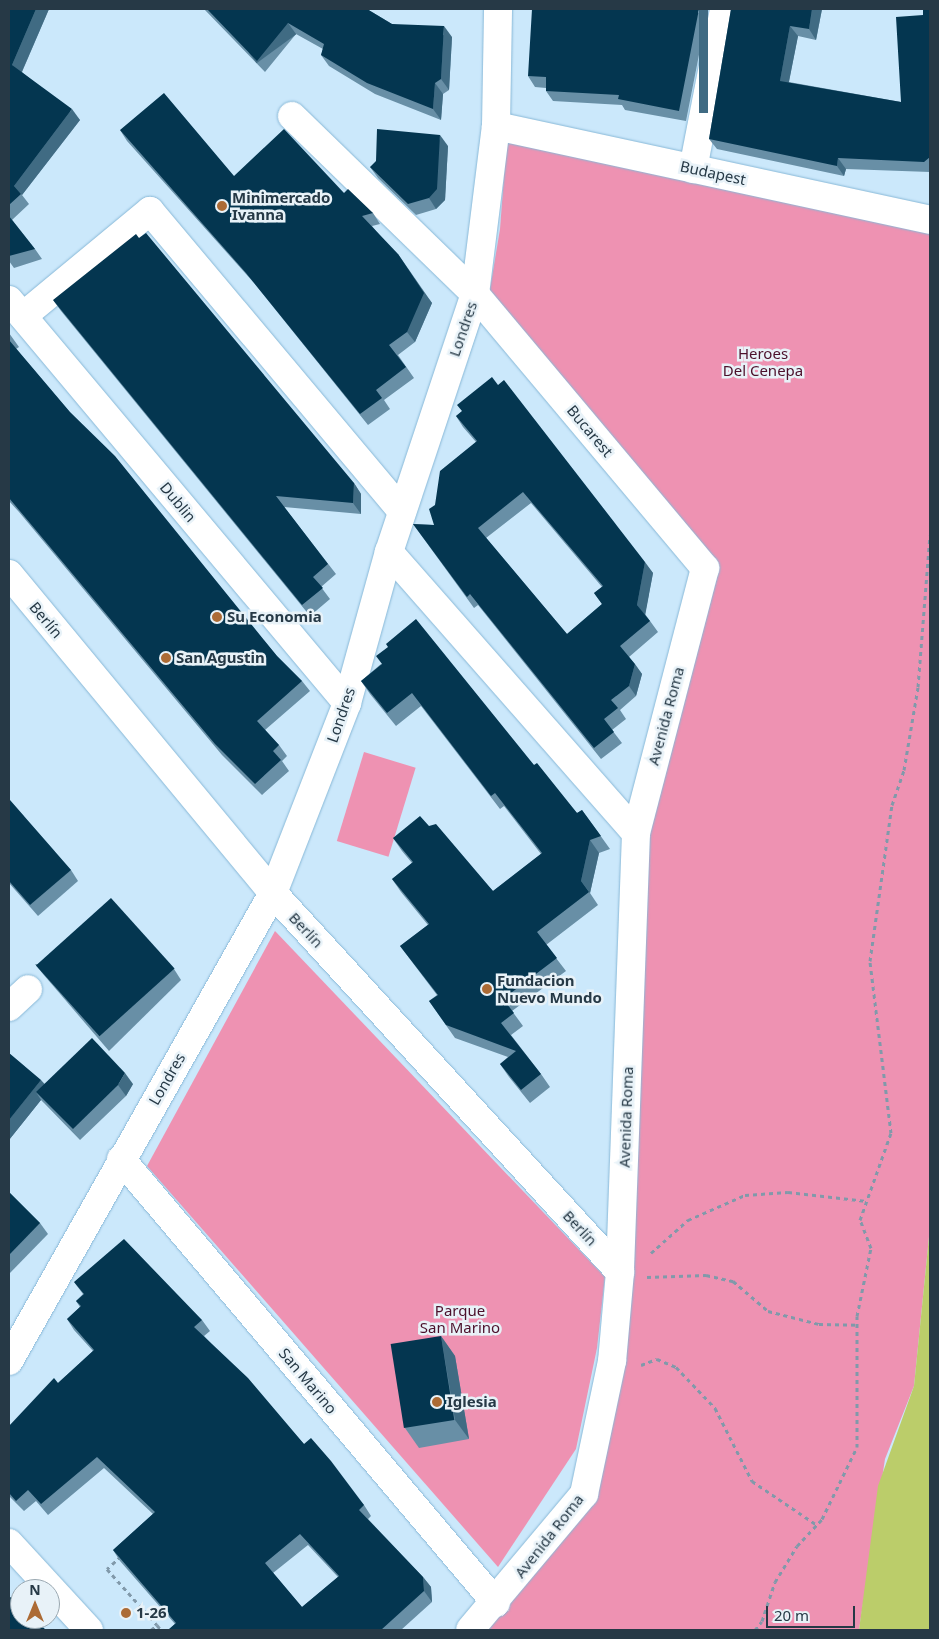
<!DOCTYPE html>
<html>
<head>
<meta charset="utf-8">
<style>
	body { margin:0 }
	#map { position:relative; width:939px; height:1639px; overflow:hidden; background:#cbe8fb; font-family:"Noto Sans",sans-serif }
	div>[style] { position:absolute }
	.green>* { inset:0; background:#ee92b2; transform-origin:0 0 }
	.water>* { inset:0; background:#bbcd6a }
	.path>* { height:3px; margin-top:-1.5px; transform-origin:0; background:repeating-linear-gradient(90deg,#8199aa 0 4px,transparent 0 8px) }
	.roads { filter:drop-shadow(0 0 1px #88b8d7) drop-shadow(0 0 1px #88b8d7) }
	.minor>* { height:28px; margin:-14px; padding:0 14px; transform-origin:14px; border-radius:14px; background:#fff }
	.wall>* { inset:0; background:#688fa6 }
	.shaded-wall>* { inset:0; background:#406b83; transform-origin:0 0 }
	.building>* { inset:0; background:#043650; transform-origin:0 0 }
	.dots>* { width:14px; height:14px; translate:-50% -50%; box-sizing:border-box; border:2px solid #e8f2f8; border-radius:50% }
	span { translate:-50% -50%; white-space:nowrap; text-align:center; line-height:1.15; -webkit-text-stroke:5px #e8f2f8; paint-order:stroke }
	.street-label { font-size:15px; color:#263946 }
	.poi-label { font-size:15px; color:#263946; font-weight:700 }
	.left { translate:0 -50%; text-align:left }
	.park-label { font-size:15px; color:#4c102b }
	.frame { position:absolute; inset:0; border:10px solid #263946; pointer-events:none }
	.north { position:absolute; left:10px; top:1579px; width:50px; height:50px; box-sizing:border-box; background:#e8f2f8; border:1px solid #9aa8b1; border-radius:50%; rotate:0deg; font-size:14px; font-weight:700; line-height:20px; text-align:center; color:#263946 }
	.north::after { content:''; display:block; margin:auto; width:18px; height:22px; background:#ac6b35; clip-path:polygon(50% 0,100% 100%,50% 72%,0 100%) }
	.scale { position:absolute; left:766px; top:1606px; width:89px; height:22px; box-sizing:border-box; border:2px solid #263946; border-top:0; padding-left:6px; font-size:15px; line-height:18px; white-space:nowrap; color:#263946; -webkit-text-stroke:4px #e8f2f8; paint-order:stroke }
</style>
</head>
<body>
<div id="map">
	<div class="green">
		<div style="clip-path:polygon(507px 136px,930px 221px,930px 1227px,914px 1386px,885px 1459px,859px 1630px,477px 1630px,584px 1494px,612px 1361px,649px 834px,719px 570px,489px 295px,500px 229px)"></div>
		<div style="left:364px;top:752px;width:54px;height:93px;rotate:17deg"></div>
		<div style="clip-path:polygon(275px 931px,605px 1277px,597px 1348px,576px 1449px,498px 1567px,147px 1166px)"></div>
	</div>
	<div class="water">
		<div style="clip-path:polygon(930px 1227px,930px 1630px,859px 1630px,878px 1486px,914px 1386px)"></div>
	</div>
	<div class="path">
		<div style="left:651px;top:1253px;width:50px;rotate:-41.7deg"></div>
		<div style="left:688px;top:1220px;width:62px;rotate:-23.7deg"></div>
		<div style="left:745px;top:1195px;width:43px;rotate:-4deg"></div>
		<div style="left:788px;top:1192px;width:79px;rotate:6.6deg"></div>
		<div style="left:647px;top:1277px;width:59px;rotate:-1.9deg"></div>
		<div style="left:706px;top:1275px;width:28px;rotate:13deg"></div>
		<div style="left:733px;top:1281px;width:46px;rotate:40.6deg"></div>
		<div style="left:768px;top:1311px;width:53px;rotate:14.3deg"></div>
		<div style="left:819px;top:1324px;width:39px;rotate:1deg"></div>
		<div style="left:641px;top:1365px;width:17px;rotate:-21deg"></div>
		<div style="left:657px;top:1359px;width:21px;rotate:23deg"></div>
		<div style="left:676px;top:1367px;width:57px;rotate:46.4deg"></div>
		<div style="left:715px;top:1408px;width:82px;rotate:63.1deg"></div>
		<div style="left:752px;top:1481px;width:78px;rotate:34.1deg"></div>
		<div style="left:121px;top:1556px;width:19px;rotate:137deg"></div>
		<div style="left:107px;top:1569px;width:75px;rotate:48.2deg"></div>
		<div style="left:151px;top:1630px;width:8px;rotate:-40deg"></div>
		<div style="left:157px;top:1625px;width:6px;rotate:51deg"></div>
		<div style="left:755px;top:1630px;width:11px;rotate:-52deg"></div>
		<div style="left:762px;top:1621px;width:41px;rotate:-71.6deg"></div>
		<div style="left:775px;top:1582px;width:42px;rotate:-58.6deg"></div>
		<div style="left:797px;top:1546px;width:37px;rotate:-47deg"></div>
		<div style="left:822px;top:1519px;width:80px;rotate:-64.1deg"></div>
		<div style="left:857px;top:1447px;width:131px;rotate:-90deg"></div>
		<div style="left:857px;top:1316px;width:69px;rotate:-78.4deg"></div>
		<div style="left:871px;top:1248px;width:30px;rotate:-111deg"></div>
		<div style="left:860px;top:1220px;width:92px;rotate:-70.4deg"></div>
		<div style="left:891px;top:1133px;width:173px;rotate:-97deg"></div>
		<div style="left:870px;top:961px;width:158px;rotate:-82deg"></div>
		<div style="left:892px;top:805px;width:37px;rotate:-71deg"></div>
		<div style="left:904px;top:770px;width:84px;rotate:-80.4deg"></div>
		<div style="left:918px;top:687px;width:152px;rotate:-85.5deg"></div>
	</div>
	<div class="roads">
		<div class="minor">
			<div style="left:292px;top:116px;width:255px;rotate:44.2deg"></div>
			<div style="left:475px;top:294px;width:358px;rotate:50deg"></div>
			<div style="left:705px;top:568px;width:274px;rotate:104.6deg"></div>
			<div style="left:636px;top:833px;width:439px;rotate:92.1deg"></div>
			<div style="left:620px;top:1272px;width:89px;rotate:95.1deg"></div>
			<div style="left:612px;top:1361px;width:136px;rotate:101.9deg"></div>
			<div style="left:584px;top:1494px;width:177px;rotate:130deg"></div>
			<div style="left:496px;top:126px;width:444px;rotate:12.2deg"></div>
			<div style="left:693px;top:169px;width:163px;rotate:-79deg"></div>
			<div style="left:9px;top:300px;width:526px;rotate:50.01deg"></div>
			<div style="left:23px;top:316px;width:165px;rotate:-39.6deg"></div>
			<div style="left:150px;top:211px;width:392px;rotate:50deg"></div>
			<div style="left:389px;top:552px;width:374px;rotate:48.7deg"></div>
			<div style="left:9px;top:574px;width:414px;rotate:50.4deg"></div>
			<div style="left:273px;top:893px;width:514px;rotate:47.52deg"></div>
			<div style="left:9px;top:1007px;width:26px;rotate:-43deg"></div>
			<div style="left:121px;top:1159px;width:581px;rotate:49.82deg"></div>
			<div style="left:9px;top:1361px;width:537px;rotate:-60.57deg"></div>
			<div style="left:273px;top:893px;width:204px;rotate:-68.7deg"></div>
			<div style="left:347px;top:703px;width:157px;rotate:-74.5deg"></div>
			<div style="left:389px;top:552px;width:272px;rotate:-71.6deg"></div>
			<div style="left:475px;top:294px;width:169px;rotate:-82.9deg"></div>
			<div style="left:496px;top:126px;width:117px;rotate:-89deg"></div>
			<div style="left:9px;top:1543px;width:118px;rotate:47.4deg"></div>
		</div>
	</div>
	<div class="wall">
		<div style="clip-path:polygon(9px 9px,49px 9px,22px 72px,80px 120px,22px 195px,29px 204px,12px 220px,35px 249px,42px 259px,14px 268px,9px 261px)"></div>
		<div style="clip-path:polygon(204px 9px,367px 9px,392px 24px,452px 37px,449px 90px,443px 94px,441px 120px,375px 94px,329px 66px,321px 55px,323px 49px,296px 34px,265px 72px)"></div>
		<div style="clip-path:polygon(708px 9px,686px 121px,625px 110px,622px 105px,553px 101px,546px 91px,546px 88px,535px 87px,528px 76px)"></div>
		<div style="clip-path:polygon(731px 9px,822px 9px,816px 40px,798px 36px,789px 82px,901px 102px,923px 15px,930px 9px,930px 172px,846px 169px,844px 176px,717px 149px,709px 139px)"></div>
		<div style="clip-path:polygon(120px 130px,234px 176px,344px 193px,373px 213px,380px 224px,372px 226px,432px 303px,415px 342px,398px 355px,414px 378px,384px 400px,390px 409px,368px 425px,254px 283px,127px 141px)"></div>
		<div style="clip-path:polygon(448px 146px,445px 200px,436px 209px,416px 215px,378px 178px,370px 167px)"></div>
		<div style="clip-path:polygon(53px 300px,354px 483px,361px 494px,361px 514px,284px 507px,336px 574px,321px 587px,330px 599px,310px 616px,61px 311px)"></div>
		<div style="clip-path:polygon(9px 333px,19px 347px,16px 349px,277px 656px,302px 681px,310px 691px,265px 730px,279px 745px,287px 756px,282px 761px,289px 771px,262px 795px,222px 755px,19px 512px,9px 501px)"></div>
		<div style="clip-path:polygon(evenodd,498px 385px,653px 573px,645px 614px,658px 632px,629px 657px,642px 674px,636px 696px,620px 710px,626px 719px,612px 730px,622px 743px,601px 759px,478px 605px,474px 608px,413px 524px,434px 525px,435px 505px,476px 442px,463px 427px,456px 416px,498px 385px,531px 503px,602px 587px,594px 593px,602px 604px,567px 634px,486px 538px,531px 503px)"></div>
		<div style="clip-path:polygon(381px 664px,534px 765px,577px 813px,582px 810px,610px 849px,599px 853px,590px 893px,598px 905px,546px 945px,566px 971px,512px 1011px,523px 1026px,511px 1035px,541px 1074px,550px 1087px,530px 1103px,509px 1077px,500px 1064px,508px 1057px,455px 1038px,429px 1001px,437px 995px,400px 946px,428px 925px,401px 892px,392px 879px,412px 863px,402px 851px,393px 838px,429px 826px,493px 891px,541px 854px,504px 806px,500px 809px,421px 706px,396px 726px,370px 694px,361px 681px)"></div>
		<div style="clip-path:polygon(9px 799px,71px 870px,78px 881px,38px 916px,9px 883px)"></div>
		<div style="clip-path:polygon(35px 964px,174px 969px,181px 980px,109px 1051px,43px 974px)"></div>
		<div style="clip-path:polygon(9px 1053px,45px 1084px,133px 1084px,126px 1096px,80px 1140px,44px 1103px,41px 1100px,9px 1140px)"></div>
		<div style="clip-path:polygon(9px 1192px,40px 1223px,48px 1234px,9px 1274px)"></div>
		<div style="clip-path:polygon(evenodd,74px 1282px,202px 1320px,210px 1331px,204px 1336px,304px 1444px,364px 1505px,371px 1516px,368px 1519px,423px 1577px,431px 1587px,432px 1602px,401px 1630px,168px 1630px,175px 1624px,120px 1561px,113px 1550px,153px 1514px,104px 1468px,48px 1515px,36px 1501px,24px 1511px,9px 1496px,9px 1426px,58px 1383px,93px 1351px,74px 1330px,67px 1319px,80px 1307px,76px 1301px,83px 1294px,74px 1282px,308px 1545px,338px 1577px,302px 1607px,273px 1573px,308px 1545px)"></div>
		<div style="clip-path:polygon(441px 1336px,455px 1356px,469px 1439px,419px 1448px,405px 1428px)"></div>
	</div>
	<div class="shaded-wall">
		<div style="clip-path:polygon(36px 9px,49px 9px,20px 76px,12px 65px)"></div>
		<div style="left:699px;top:9px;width:9px;height:104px"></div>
		<div style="clip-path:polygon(812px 9px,822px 9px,816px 40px,809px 29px)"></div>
		<div style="left:288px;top:23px;width:14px;height:49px;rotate:54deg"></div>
		<div style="clip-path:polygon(444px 26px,452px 37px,449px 90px,441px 79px)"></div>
		<div style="clip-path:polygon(790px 26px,798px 36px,787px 91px,780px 81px)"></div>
		<div style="clip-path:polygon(435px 83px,443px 94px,441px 120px,433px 109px)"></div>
		<div style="clip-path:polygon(72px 109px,80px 120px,22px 195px,14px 186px)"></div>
		<div style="clip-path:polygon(440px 135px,448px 146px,445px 200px,436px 209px,429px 198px)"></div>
		<div style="clip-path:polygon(838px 158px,846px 169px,844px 176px,837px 166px)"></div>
		<div style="clip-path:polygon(398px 254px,432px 303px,415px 342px,407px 332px)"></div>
		<div style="clip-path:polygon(354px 483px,361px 494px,361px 514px,353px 503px)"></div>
		<div style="clip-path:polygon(645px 562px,653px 573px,645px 616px,637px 605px)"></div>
		<div style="clip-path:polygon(635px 664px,642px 674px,636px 696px,629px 686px)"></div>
		<div style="clip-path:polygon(590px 840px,599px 853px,590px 893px,581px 881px)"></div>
		<div style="clip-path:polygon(125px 1073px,133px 1084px,126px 1096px,118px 1085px)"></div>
		<div style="clip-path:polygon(41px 1080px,49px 1090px,36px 1092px,41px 1100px,9px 1140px,9px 1120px)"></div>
		<div style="clip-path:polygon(441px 1336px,455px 1356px,469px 1439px,455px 1420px)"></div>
		<div style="clip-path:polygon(423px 1577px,431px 1587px,432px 1602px,424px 1591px)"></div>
	</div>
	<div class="building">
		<div style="clip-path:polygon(9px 9px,36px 9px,12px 65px,72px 109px,14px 186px,21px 194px,9px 205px)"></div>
		<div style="clip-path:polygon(207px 9px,367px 9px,392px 24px,444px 26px,441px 79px,435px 83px,433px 109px,367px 83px,321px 55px,324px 44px,288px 23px,257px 61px)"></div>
		<div style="clip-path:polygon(532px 9px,699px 9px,679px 111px,618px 99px,619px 95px,546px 91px,546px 77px,528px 76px)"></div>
		<div style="clip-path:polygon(731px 9px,812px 9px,809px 29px,790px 26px,780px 81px,901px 102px,896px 17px,923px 15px,923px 9px,930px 9px,930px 157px,924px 162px,838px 158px,837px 166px,709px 139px)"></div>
		<div style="clip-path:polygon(164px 93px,234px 176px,284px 129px,344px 193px,348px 189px,373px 213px,362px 216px,398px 254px,424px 293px,407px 332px,389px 345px,406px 367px,376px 390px,382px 398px,360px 414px,246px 273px,120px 130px)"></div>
		<div style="clip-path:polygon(377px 129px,440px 135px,437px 189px,429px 198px,408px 204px,370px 167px,376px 161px)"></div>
		<div style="clip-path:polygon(9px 216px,35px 249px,9px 256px)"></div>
		<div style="clip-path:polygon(146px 233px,354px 483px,353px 503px,276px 496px,328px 564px,313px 577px,323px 588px,302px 605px,53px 300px,136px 234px,139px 238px)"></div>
		<div style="clip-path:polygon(9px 340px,70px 412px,115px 456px,277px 656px,302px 681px,257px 721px,279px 745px,273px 751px,281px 760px,255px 784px,215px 744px,9px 498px)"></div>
		<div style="clip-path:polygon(evenodd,492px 377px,498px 385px,504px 380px,645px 562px,637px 605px,650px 621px,620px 646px,635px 664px,629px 686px,611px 700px,618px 708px,604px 719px,614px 732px,594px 748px,470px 594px,467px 597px,413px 524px,434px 525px,429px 509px,435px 505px,440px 471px,477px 441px,456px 416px,462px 411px,457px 405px,492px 377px,523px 492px,603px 586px,594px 593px,602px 604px,567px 634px,478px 528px,523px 492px)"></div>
		<div style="clip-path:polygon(416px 619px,534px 765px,537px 763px,577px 813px,582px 810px,601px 836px,590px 840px,581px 881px,589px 892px,537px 932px,557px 958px,503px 999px,514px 1013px,501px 1023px,541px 1074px,521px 1090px,500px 1064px,516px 1051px,446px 1025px,429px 1001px,438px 995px,400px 946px,429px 924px,392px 879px,413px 862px,393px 838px,420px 816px,429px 826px,436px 824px,493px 891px,542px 853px,495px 793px,491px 796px,412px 693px,387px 713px,361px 681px,382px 664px,376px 656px,388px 647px,386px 644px)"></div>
		<div style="clip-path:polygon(9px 799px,71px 870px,30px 905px,9px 881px)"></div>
		<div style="left:111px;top:898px;width:95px;height:101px;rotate:48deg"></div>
		<div style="clip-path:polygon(92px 1038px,125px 1073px,118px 1085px,73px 1129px,36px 1092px)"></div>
		<div style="clip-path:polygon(9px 1053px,41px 1080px,9px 1120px)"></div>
		<div style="clip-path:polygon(9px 1192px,40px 1223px,9px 1255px)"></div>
		<div style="clip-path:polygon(evenodd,124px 1239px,202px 1320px,194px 1327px,248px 1378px,304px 1444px,311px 1438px,331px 1461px,364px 1505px,359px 1510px,423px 1577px,424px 1591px,381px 1630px,168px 1630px,176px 1623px,113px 1550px,155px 1512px,97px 1457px,41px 1504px,28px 1490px,16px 1501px,9px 1493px,9px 1426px,54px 1378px,58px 1383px,94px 1350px,67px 1319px,81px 1306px,76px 1301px,84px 1294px,74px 1282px,124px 1239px,300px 1534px,339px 1576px,302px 1607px,265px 1563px,300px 1534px)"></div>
		<div style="left:441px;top:1336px;width:85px;height:51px;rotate:81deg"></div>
		<div style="clip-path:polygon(9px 1596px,20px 1606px,20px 1619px,34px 1619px,46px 1630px,9px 1630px)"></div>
	</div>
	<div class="dots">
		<div style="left:222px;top:206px;background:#ac6b35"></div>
		<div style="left:217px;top:617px;background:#ac6b35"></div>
		<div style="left:166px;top:658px;background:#ac6b35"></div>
		<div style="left:487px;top:989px;background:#ac6b35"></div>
		<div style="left:437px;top:1402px;background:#ac6b35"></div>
		<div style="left:126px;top:1613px;background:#ac6b35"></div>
	</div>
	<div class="street-label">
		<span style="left:713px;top:173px;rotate:12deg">Budapest</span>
		<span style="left:463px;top:329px;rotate:-71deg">Londres</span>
		<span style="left:590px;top:431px;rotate:50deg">Bucarest</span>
		<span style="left:178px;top:502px;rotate:50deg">Dublin</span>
		<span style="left:46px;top:620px;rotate:50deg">Berlín</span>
		<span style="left:341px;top:715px;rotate:-71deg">Londres</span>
		<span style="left:666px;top:716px;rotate:-75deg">Avenida Roma</span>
		<span style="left:306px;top:930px;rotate:47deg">Berlín</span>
		<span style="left:167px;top:1079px;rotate:-60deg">Londres</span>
		<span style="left:626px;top:1117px;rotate:-88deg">Avenida Roma</span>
		<span style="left:580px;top:1228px;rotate:47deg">Berlín</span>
		<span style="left:308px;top:1381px;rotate:50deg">San Marino</span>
		<span style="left:549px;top:1536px;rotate:-52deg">Avenida Roma</span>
	</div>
	<div class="poi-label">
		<span class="left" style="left:232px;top:206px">Minimercado<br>Ivanna</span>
		<span class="left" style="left:227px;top:617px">Su Economia</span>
		<span class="left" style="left:176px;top:658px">San Agustin</span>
		<span class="left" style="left:497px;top:989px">Fundacion<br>Nuevo Mundo</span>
		<span class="left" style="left:447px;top:1402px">Iglesia</span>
		<span class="left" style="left:136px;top:1613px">1-26</span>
	</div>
	<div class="park-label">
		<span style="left:763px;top:362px">Heroes<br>Del Cenepa</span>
		<span style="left:460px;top:1319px">Parque<br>San Marino</span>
	</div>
	<div class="frame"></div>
	<div class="north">N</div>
	<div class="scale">20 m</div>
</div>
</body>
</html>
